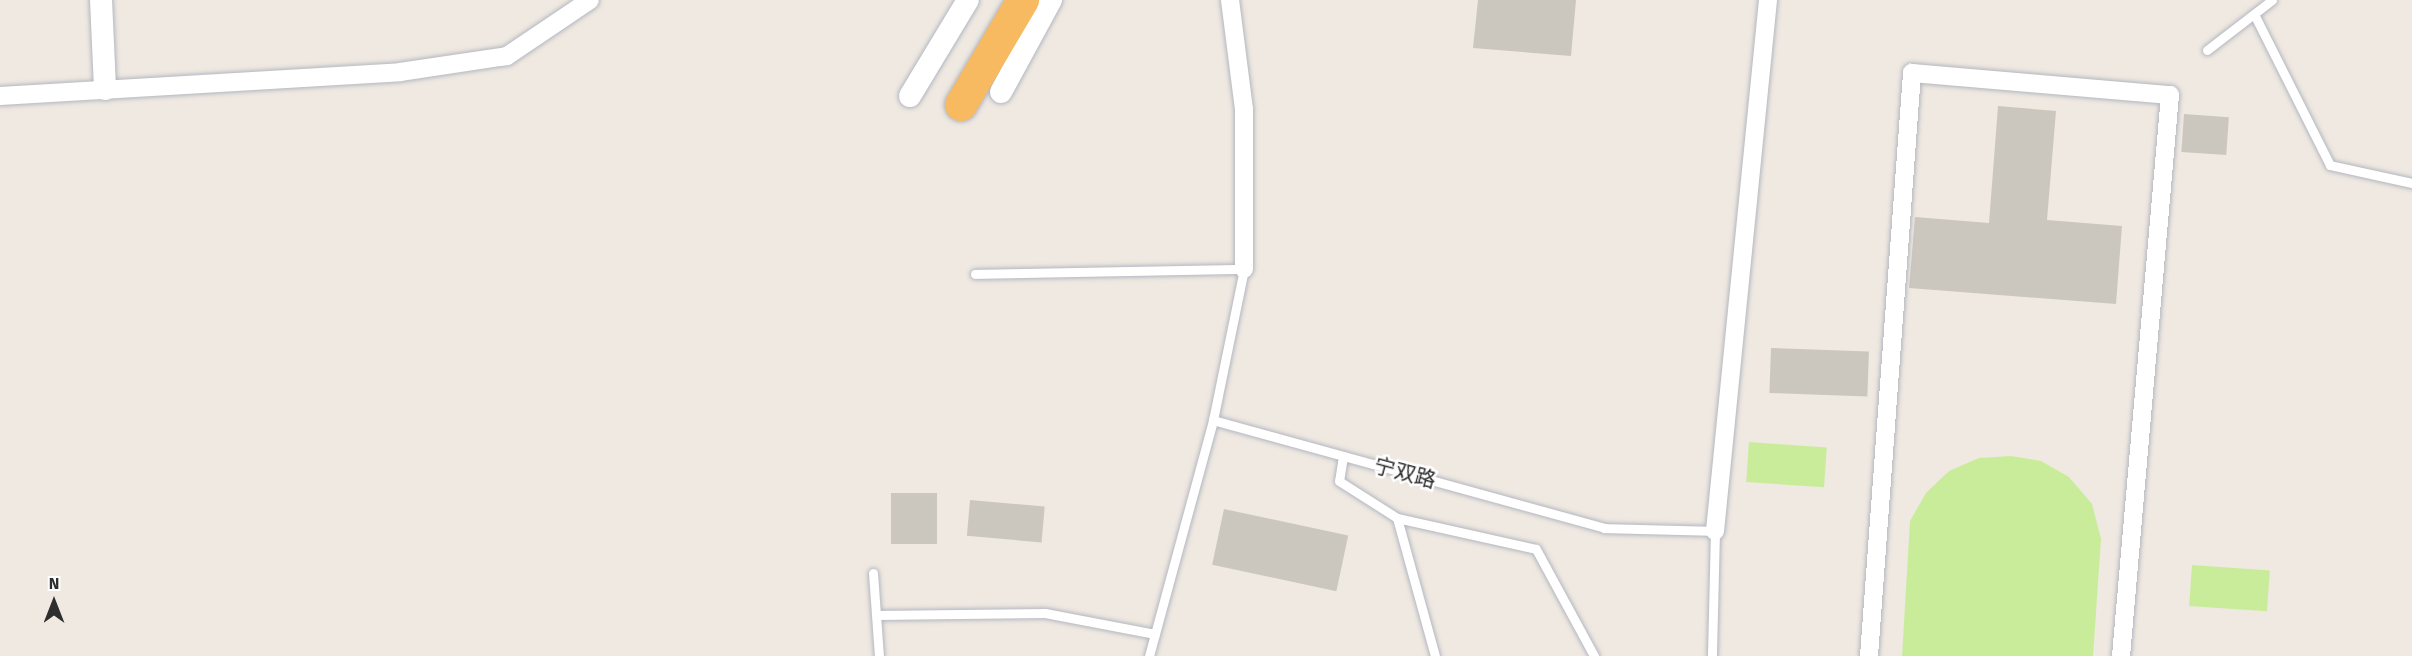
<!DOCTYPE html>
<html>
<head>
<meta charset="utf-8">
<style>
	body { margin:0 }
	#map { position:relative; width:2412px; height:656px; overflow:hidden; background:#efe9e1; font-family:"Fira Sans","Noto Sans SC",sans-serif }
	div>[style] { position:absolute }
	.pitch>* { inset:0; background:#c9ec9a; transform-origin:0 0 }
	.building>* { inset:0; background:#cbc7bf; transform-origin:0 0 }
	.roads { filter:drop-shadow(0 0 2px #b4b7c1) drop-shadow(0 0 2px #b4b7c1) }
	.service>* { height:9px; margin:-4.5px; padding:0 4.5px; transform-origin:4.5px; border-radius:4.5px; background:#fff }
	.minor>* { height:18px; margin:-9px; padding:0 9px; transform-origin:9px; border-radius:9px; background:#fff }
	.tertiary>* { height:22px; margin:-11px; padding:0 11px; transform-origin:11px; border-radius:11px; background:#fff }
	.trunk>* { height:32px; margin:-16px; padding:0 16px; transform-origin:16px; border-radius:16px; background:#f8ba60 }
	span { translate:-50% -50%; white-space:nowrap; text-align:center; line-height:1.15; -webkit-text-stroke:5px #fff; paint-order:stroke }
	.street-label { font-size:21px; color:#2e2e2e }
	.north { position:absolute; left:24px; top:572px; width:60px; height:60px; -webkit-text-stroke:4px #fff; paint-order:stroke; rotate:0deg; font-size:16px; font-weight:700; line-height:24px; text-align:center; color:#2e2e2e }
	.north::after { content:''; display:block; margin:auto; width:21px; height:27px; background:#2e2e2e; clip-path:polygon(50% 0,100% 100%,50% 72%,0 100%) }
</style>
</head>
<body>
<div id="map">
	<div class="pitch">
		<div style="left:1749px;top:442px;width:78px;height:40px;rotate:4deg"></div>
		<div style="clip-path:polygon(2011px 456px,2041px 461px,2069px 477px,2092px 504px,2101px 539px,2093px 656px,1902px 656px,1910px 521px,1926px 493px,1949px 471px,1979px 458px)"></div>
		<div style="left:2192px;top:565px;width:78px;height:41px;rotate:4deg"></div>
	</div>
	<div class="building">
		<div style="clip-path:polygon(1478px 0,1576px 0,1571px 56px,1473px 48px)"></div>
		<div style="clip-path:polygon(1998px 106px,2056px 111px,2047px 220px,2122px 226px,2116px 304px,1909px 288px,1915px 217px,1989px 223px)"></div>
		<div style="left:2184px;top:114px;width:45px;height:38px;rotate:4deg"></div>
		<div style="left:1771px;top:348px;width:98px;height:45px;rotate:2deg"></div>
		<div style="left:891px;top:493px;width:46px;height:51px"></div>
		<div style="left:970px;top:500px;width:75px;height:36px;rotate:5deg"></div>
		<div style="left:1224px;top:509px;width:127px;height:57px;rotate:12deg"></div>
	</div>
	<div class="roads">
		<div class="service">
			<div style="left:2254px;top:14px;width:169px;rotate:63.3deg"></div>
			<div style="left:2330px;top:165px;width:84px;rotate:12.4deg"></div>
			<div style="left:2207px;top:50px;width:82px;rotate:-37.6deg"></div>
			<div style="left:975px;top:274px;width:269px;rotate:-1.1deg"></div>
			<div style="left:1244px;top:269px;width:154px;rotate:101.6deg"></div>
			<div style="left:1343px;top:456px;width:25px;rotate:99deg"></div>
			<div style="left:1339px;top:481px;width:69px;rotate:32.5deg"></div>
			<div style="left:1397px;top:518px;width:142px;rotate:12.6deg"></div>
			<div style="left:1536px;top:549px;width:122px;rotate:61.5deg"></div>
			<div style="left:1397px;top:518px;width:143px;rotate:74.6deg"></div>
			<div style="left:873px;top:573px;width:83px;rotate:85.9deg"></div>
			<div style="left:876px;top:615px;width:169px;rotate:-0.7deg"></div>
			<div style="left:1045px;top:613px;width:112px;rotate:10.8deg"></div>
			<div style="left:1149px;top:656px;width:245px;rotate:-74.8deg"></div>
			<div style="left:1213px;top:420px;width:406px;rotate:15.4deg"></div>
			<div style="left:1604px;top:528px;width:111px;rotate:1.5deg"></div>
			<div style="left:1715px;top:531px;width:125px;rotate:91.4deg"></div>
		</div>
		<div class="minor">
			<div style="left:1230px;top:0;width:110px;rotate:82.7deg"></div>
			<div style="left:1244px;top:109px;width:160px;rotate:90deg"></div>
			<div style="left:0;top:96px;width:401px;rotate:-3.4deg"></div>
			<div style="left:400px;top:72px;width:108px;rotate:-8.5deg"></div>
			<div style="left:507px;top:56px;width:100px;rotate:-34deg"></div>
			<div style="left:1715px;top:531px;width:534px;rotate:-84.3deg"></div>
			<div style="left:1869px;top:656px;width:585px;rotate:-85.78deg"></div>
			<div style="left:1912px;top:73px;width:259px;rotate:4.9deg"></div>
			<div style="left:2170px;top:95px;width:563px;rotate:94.99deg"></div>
		</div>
		<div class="tertiary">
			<div style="left:101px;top:0;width:89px;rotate:87.4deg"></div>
			<div style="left:1001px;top:92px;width:105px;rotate:-61.5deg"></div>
			<div style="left:910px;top:96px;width:112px;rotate:-58.9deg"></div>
		</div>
		<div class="trunk">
			<div style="left:961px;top:105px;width:122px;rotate:-59.4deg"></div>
		</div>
	</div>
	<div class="street-label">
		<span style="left:1405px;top:473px;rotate:15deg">宁双路</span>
	</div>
	<div class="north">N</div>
</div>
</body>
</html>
